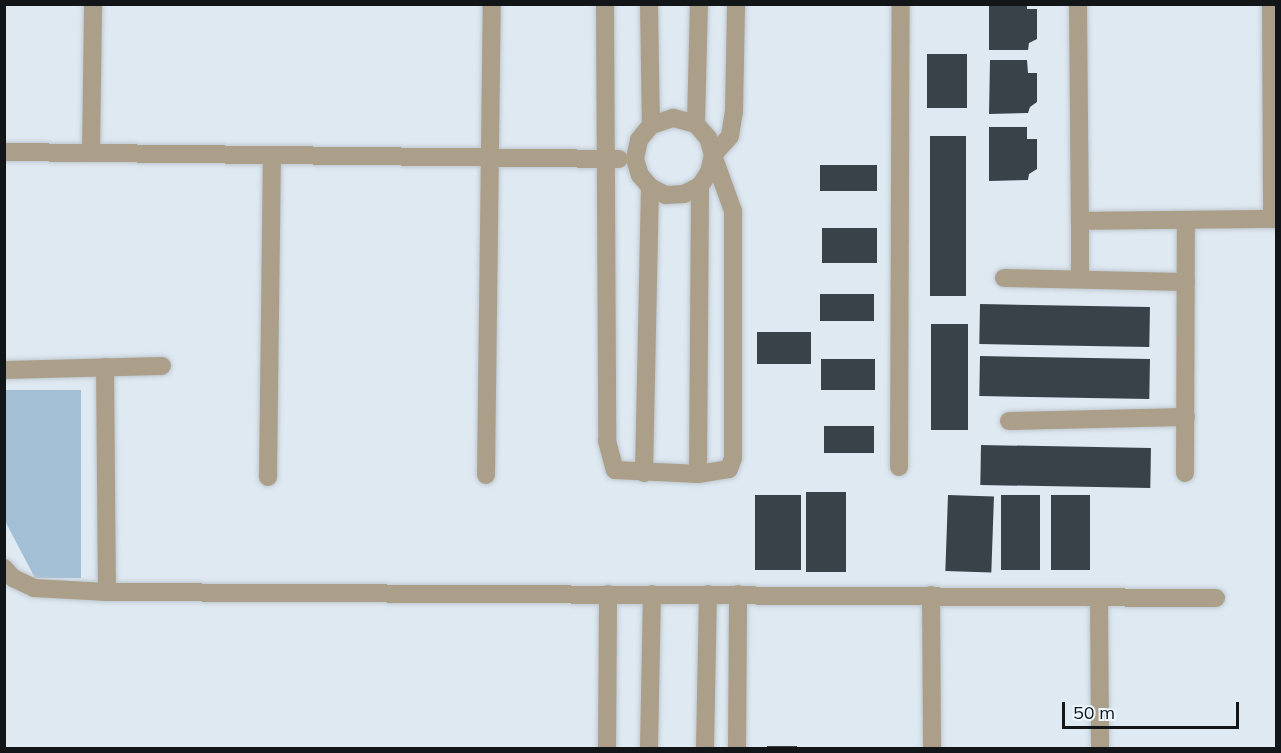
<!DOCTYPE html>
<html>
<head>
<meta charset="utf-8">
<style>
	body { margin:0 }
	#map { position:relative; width:1281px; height:753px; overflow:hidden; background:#dfe9f2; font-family:Mulish,sans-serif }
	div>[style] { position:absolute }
	.green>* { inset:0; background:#a2bfd6 }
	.building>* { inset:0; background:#3a4249; transform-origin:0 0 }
	.roads { filter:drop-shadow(0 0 2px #bec7cf) drop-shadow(0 0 2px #bec7cf) }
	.minor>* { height:18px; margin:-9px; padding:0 9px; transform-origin:9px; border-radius:9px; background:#ab9f8a }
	span { translate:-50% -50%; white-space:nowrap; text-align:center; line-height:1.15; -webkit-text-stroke:6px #ecf7ff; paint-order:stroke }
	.frame { position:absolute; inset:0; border:6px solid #121619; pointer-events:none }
	.scale { position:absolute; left:1062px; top:702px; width:177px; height:27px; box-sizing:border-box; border:3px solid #121619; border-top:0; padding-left:8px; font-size:18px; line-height:21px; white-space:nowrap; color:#121619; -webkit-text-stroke:4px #ecf7ff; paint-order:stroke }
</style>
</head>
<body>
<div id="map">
	<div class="green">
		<div style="clip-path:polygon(4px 390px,81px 390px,81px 578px,35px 578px,5px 521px)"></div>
	</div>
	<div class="building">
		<div style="clip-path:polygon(989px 4px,1027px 4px,1027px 9px,1037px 9px,1037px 39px,1029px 43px,1028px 50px,989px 50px)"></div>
		<div style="left:927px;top:54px;width:40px;height:54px"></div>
		<div style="clip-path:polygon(990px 60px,1027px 60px,1028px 73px,1037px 73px,1037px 102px,1030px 107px,1028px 113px,989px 114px)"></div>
		<div style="clip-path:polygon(989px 127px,1027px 127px,1027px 139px,1037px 139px,1037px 169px,1029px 174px,1028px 180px,989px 181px)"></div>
		<div style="left:930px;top:136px;width:36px;height:160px"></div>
		<div style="left:820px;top:165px;width:57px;height:26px"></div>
		<div style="left:822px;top:228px;width:55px;height:35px"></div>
		<div style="left:820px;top:294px;width:54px;height:27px"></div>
		<div style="left:980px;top:304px;width:170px;height:40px;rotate:1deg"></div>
		<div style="left:931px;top:324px;width:37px;height:106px"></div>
		<div style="left:757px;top:332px;width:54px;height:32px"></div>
		<div style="left:980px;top:356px;width:170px;height:40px;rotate:1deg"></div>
		<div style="left:821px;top:359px;width:54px;height:31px"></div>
		<div style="left:824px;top:426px;width:50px;height:27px"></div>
		<div style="left:981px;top:445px;width:170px;height:40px;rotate:1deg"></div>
		<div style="left:806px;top:492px;width:40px;height:80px"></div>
		<div style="left:755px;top:495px;width:46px;height:75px"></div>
		<div style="left:948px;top:495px;width:46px;height:76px;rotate:2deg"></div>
		<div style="left:1001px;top:495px;width:39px;height:75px"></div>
		<div style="left:1051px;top:495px;width:39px;height:75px"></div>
		<div style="left:767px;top:746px;width:30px;height:2px"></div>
	</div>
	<div class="roads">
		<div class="minor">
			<div style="left:605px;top:4px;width:437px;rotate:89.7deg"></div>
			<div style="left:607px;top:441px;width:30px;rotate:75deg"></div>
			<div style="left:615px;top:470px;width:83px;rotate:2.8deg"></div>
			<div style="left:698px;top:474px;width:31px;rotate:-9deg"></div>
			<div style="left:729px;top:469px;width:12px;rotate:-70deg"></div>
			<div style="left:733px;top:458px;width:247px;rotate:-90deg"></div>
			<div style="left:733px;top:211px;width:59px;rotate:-109.7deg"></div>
			<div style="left:713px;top:155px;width:18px;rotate:-106deg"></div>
			<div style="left:708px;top:138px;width:18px;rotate:-131deg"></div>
			<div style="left:696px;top:124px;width:24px;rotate:-165deg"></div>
			<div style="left:673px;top:118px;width:23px;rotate:162deg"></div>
			<div style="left:651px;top:125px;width:19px;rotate:129deg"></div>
			<div style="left:639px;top:140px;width:19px;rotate:102deg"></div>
			<div style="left:635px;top:159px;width:17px;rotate:73deg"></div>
			<div style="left:640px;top:175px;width:16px;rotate:50deg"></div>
			<div style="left:650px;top:187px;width:18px;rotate:27deg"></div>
			<div style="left:666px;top:195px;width:18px;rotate:-3deg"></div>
			<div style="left:684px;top:194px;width:18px;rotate:-27deg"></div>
			<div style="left:700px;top:186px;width:17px;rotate:-57deg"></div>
			<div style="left:709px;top:172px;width:17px;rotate:-77deg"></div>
			<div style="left:713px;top:155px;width:25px;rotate:-48deg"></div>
			<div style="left:730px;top:136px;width:24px;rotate:-81deg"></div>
			<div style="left:734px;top:112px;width:108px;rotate:-88.9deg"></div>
			<div style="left:649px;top:4px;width:121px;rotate:89.1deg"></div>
			<div style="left:1078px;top:4px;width:217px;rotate:89.5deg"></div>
			<div style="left:1080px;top:221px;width:196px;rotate:-0.6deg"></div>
			<div style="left:1271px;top:4px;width:215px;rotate:89.7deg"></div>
			<div style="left:696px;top:124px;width:120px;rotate:-88.6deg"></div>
			<div style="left:4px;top:152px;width:615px;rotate:0.65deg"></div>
			<div style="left:91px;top:153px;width:149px;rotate:-89.2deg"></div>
			<div style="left:1004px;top:278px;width:182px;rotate:1.3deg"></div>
			<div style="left:1080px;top:279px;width:58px;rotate:-90deg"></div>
			<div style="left:105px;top:367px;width:225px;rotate:89.5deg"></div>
			<div style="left:4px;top:370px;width:158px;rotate:-1.5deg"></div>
			<div style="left:1009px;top:421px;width:177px;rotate:-1.3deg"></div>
			<div style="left:899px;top:467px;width:463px;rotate:-89.8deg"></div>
			<div style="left:644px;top:473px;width:286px;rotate:-88.8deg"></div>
			<div style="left:1185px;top:473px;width:253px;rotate:-89.8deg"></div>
			<div style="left:698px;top:474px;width:288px;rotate:-89.6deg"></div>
			<div style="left:486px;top:475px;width:471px;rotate:-89.3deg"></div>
			<div style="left:268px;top:477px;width:322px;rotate:-89.3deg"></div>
			<div style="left:4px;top:568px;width:13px;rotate:48deg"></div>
			<div style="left:13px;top:578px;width:23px;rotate:25deg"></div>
			<div style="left:34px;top:588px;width:73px;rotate:3.1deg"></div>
			<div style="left:107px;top:592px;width:1109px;rotate:0.31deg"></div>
			<div style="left:931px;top:595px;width:153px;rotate:89.6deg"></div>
			<div style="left:1099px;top:597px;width:151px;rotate:89.6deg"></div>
			<div style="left:607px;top:748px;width:154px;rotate:-89.6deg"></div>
			<div style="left:649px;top:748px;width:154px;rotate:-88.9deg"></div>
			<div style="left:705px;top:748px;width:154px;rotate:-88.9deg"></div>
			<div style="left:737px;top:748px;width:154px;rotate:-89.6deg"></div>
		</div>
	</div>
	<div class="frame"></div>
	<div class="scale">50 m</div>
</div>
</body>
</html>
